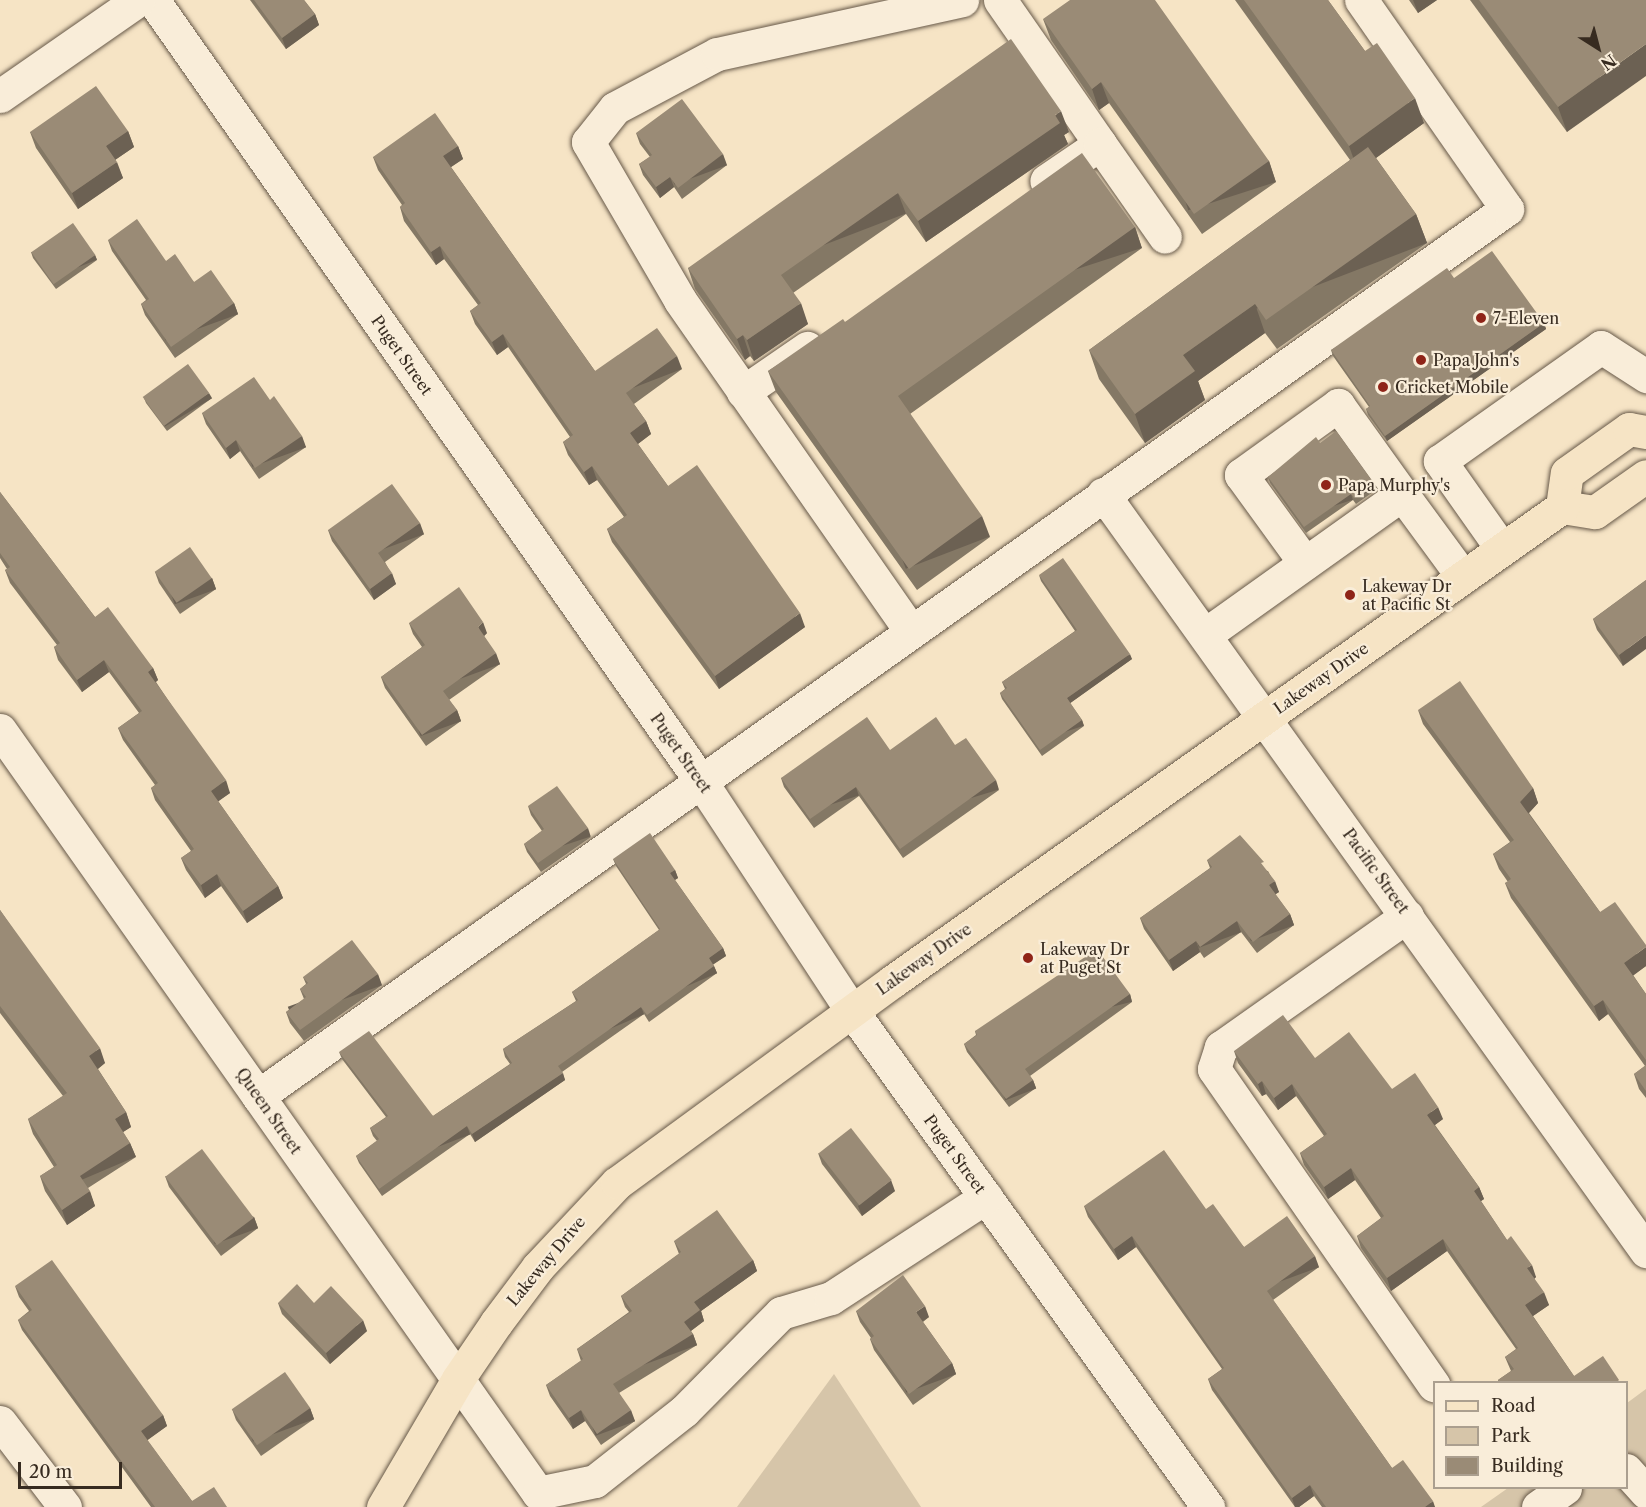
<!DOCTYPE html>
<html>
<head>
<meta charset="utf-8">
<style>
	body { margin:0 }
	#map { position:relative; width:1646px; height:1507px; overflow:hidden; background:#f6e4c5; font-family:"Libre Caslon Text",serif }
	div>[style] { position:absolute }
	.green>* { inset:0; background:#d6c5a9 }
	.roads { filter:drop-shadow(0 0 2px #675949) drop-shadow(0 0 2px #675949) }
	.minor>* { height:33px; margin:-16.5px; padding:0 16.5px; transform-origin:16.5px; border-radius:16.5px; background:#f9edd9 }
	.major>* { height:33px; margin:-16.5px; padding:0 16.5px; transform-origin:16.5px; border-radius:16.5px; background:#f6e4c5 }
	.wall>* { inset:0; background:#847865 }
	.shaded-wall>* { inset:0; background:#6c6153; transform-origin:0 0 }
	.building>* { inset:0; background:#9a8b76; transform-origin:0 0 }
	.dots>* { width:16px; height:16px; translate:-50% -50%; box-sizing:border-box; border:3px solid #f9edd9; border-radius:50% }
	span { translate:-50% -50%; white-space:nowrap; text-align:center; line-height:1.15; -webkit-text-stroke:4.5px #f9edd9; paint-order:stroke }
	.poi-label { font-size:16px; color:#372b20 }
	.left { translate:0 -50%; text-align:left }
	.street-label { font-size:16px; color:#372b20 }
	.legend { position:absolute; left:1433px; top:1381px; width:195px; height:108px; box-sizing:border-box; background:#f9edd9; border:2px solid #ab9f8f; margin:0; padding:8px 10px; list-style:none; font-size:18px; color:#372b20 }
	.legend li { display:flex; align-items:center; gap:12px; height:30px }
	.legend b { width:30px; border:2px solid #ab9f8f }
	.north { position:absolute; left:1568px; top:18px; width:60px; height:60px; -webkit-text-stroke:4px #f9edd9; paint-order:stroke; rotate:144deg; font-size:16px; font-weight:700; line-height:24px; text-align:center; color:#372b20 }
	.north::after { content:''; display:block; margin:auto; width:21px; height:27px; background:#372b20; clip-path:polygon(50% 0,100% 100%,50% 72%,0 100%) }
	.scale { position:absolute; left:18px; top:1462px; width:104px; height:27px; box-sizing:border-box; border:3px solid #372b20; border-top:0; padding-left:8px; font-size:18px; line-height:21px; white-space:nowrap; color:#372b20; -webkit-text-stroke:4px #f9edd9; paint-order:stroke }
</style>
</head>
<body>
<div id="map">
	<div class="green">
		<div style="clip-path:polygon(834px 1374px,921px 1507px,737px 1507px)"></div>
		<div style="clip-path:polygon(1646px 1389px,1646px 1507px,1481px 1507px,1508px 1488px,1626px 1488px,1627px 1403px)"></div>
	</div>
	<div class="roads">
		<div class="minor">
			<div style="left:153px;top:0;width:953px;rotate:54.96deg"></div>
			<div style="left:700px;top:780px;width:277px;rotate:56.7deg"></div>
			<div style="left:852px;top:1011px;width:611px;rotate:54.33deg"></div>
			<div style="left:1000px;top:0;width:175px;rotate:55.2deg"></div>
			<div style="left:1100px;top:144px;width:65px;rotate:145.6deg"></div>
			<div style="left:0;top:96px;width:168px;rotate:-34.8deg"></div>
			<div style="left:1100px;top:144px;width:113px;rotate:55deg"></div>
			<div style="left:743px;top:392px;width:78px;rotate:-34.5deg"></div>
			<div style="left:1103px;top:494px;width:932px;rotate:54.35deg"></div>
			<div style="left:1502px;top:549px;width:108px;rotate:-125.2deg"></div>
			<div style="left:1440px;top:461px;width:197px;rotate:-35.3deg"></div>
			<div style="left:1601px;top:347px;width:54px;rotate:32.8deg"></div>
			<div style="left:1305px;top:563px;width:109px;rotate:-126deg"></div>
			<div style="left:1241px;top:475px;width:120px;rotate:-35.8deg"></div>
			<div style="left:1338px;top:405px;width:110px;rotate:54.3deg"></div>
			<div style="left:910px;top:630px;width:402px;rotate:-124.9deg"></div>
			<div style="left:680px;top:300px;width:183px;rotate:-120.2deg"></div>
			<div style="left:588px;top:142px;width:43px;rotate:-51.5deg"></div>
			<div style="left:615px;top:108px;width:115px;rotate:-27.9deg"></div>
			<div style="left:717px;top:54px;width:251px;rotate:-12.4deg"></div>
			<div style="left:1206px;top:634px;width:241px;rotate:-35.5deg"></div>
			<div style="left:1402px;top:494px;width:103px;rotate:53.7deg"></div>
			<div style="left:0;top:730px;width:934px;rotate:54.81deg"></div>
			<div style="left:538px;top:1493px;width:58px;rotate:-11.9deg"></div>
			<div style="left:595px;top:1481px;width:113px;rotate:-38.2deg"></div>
			<div style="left:684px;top:1411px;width:138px;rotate:-45.3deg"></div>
			<div style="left:781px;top:1313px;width:52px;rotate:-16.7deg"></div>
			<div style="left:831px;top:1298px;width:185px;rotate:-33.1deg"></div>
			<div style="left:1407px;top:916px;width:228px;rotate:144.8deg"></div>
			<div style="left:1221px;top:1047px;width:23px;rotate:108deg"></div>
			<div style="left:1214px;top:1069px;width:385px;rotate:55.2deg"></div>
			<div style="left:258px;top:1096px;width:1532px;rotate:-35.38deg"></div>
			<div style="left:1507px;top:209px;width:255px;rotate:-124.9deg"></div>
			<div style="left:0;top:1422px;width:107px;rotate:52.6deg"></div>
			<div style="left:1626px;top:1470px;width:30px;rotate:48deg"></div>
			<div style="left:1538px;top:1507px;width:33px;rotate:-35deg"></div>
		</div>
		<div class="major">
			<div style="left:1562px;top:507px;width:33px;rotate:9deg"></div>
			<div style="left:1595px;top:512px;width:62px;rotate:-35.2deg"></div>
			<div style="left:383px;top:1507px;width:148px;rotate:-59.6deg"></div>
			<div style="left:458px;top:1379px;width:68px;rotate:-55.8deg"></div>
			<div style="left:496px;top:1323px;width:70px;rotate:-53.1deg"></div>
			<div style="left:538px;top:1267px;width:115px;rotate:-46.8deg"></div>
			<div style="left:617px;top:1183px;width:342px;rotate:-36.2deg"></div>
			<div style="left:893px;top:981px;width:820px;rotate:-35.32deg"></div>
			<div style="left:1562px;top:507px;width:34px;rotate:-82deg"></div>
			<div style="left:1567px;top:473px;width:76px;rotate:-35.4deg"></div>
			<div style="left:1629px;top:429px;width:17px;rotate:10deg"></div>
		</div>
	</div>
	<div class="wall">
		<div style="clip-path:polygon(250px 0,304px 0,315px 14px,319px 25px,286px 49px)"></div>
		<div style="clip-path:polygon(1235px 0,1328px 0,1365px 51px,1424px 123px,1376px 158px,1416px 214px,1427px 243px,1277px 349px,1265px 333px,1198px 381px,1205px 400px,1145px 443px,1099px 379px,1089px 350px,1350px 160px)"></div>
		<div style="clip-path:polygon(1409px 0,1437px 0,1418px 13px)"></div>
		<div style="clip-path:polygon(1470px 0,1646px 0,1567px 132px)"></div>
		<div style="clip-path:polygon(1043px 19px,1269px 161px,1276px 182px,1202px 234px,1109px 103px,1099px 110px,1051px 40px)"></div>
		<div style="clip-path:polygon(128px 131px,134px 147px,115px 160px,123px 178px,78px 209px,36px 148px,30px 132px)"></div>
		<div style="clip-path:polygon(1069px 132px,1064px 135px,1068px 144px,926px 242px,906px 214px,793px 293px,808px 324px,754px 361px,750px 356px,745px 360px,695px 289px,688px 268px)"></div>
		<div style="clip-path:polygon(636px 133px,727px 165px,682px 199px,674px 187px,660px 198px,643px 175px,639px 164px,650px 157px,640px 144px)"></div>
		<div style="clip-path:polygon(458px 146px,463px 159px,451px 167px,595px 371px,682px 369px,634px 404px,646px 421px,651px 434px,638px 444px,668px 486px,805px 627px,719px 689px,612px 542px,607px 529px,624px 517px,597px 480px,589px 485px,568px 455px,563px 442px,570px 437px,508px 347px,497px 355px,475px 324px,470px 311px,478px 305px,444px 259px,436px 265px,404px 221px,400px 207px,402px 205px,378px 170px,373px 157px)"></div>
		<div style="clip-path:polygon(1135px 227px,1142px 248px,910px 414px,990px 537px,917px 590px,776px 392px,768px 371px,845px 322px)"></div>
		<div style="clip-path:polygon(108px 240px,166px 261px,194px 282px,234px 303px,238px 314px,175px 358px,145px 315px,141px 304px,146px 300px,112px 251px)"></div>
		<div style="clip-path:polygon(31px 252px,95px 255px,97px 260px,56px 289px,33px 258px)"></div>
		<div style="clip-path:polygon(1454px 278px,1544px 323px,1546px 329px,1387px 441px,1368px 415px,1366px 409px,1369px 407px,1333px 356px,1331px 350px)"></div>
		<div style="clip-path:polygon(144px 398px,212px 398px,167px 431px,146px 403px)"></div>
		<div style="clip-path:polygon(270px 400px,306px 447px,259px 479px,240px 451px,230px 459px,206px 424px,202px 413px)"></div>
		<div style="clip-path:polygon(1320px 443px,1376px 490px,1356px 504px,1353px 500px,1306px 533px,1270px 483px,1268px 477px)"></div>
		<div style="clip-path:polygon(0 492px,95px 617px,153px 668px,158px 680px,156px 682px,230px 793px,218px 801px,278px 886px,283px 898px,247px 923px,221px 886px,205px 898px,186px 870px,181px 858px,191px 851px,155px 800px,151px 788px,155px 785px,123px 740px,118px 728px,139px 713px,109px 672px,82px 692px,58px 660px,54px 647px,57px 645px,10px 583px,5px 570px,7px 569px,0 558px)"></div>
		<div style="clip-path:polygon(328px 530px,424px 534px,385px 562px,396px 584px,374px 600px,332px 541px)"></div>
		<div style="clip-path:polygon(155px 572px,212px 578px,216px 589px,180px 614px,159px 583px)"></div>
		<div style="clip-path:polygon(1039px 575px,1132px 659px,1070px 703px,1082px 720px,1084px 726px,1042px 756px,1002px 699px,1000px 693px,1005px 689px,1002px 682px,1075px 631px,1041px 581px)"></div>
		<div style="clip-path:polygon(1646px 580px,1623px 666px,1597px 630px,1593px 619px)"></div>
		<div style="clip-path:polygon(409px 623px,487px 633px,484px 636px,500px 664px,449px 700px,457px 710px,461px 721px,426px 746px,385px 688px,381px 677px,422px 647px,413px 634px)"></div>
		<div style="clip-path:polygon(1418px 710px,1533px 788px,1538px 803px,1529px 813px,1600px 912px,1646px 966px,1633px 975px,1646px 994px,1646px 1098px,1639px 1089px,1634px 1074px,1645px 1066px,1608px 1014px,1599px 1021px,1511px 898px,1505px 883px,1508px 882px,1499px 869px,1493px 854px,1510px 842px,1423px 724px)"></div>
		<div style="clip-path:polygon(955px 745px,999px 790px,903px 858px,859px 796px,814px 828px,784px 787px,781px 778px,890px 750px)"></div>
		<div style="clip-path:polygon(528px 806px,591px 837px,541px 872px,527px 852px,524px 844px,542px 831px,531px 815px)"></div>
		<div style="clip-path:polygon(613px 859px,675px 870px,678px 878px,675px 880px,723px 948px,726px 956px,713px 964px,717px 973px,649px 1022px,644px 1014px,562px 1072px,565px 1080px,475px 1142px,470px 1134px,382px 1196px,359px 1163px,356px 1156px,377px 1141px,373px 1136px,370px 1128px,386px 1117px,342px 1059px,339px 1052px,433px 1116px,510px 1064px,505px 1057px,503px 1049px,576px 1001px,572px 992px,659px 930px,616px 866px)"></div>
		<div style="clip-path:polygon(1207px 860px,1268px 871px,1279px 892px,1275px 894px,1290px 914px,1294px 925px,1257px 953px,1241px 932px,1204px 958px,1200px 952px,1173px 971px,1144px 929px,1140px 918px,1210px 868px)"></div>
		<div style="clip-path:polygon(0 910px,105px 1063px,98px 1069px,126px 1112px,131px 1127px,123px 1132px,130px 1143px,136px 1157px,88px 1188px,95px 1206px,67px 1225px,45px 1191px,40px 1176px,54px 1167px,33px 1134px,28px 1119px,63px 1096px,0 1013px)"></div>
		<div style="clip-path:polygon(303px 977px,382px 985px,304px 1041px,290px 1023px,286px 1012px,304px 999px,300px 989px,306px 984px)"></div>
		<div style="clip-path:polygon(1130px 994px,1132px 1002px,1030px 1076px,1033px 1080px,1036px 1088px,1009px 1107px,967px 1052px,964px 1044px,976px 1035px,975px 1031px)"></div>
		<div style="clip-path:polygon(1234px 1051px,1315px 1058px,1392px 1089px,1443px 1119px,1435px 1125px,1479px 1187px,1484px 1199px,1481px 1201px,1507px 1240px,1536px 1277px,1534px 1279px,1549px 1305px,1533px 1316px,1574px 1376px,1620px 1383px,1499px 1383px,1498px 1380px,1511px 1371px,1505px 1357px,1516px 1349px,1447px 1251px,1391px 1291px,1361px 1248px,1357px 1236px,1381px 1218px,1355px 1180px,1328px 1199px,1304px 1165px,1300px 1153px,1324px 1136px,1296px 1096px,1278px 1110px,1266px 1094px,1262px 1096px,1238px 1063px)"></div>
		<div style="clip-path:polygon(818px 1153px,895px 1191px,862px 1216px,822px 1164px)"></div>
		<div style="clip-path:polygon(165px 1176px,254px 1217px,258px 1228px,221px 1256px,169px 1187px)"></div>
		<div style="clip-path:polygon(1084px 1206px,1206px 1209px,1244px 1247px,1319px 1267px,1273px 1300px,1392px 1468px,1435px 1507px,1322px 1507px,1314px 1496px,1299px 1507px,1295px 1507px,1212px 1390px,1208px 1379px,1222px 1369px,1136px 1247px,1118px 1260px,1088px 1217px)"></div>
		<div style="clip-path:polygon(674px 1241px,753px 1260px,757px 1271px,701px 1311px,704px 1321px,691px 1331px,693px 1334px,697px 1345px,619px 1393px,635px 1421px,601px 1445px,585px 1421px,573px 1429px,550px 1396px,546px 1385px,581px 1361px,577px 1349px,629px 1312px,625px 1307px,621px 1296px,679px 1254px)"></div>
		<div style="clip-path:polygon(15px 1286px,163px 1415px,167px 1426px,147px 1440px,192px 1501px,227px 1507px,151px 1507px,22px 1330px,18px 1320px,29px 1311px,19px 1297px)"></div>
		<div style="clip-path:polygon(278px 1303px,314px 1303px,367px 1331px,330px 1364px,282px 1314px)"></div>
		<div style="clip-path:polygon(856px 1311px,929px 1317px,923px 1322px,952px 1363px,956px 1374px,913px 1405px,874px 1350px,870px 1339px,871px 1338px,860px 1322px)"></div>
		<div style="clip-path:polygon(310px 1408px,314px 1419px,261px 1456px,236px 1420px,232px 1409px)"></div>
	</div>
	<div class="shaded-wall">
		<div style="clip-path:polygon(1413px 0,1437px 0,1418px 13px)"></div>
		<div style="clip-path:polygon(315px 14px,319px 25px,286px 49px,282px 38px)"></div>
		<div style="clip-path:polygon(1646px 44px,1646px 76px,1567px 132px,1558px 107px)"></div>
		<div style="clip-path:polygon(1101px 82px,1109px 103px,1099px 110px,1092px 89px)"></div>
		<div style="clip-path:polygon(1415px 98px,1424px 123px,1358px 171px,1349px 146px)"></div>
		<div style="clip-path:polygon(1061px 111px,1069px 132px,1064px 135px,1068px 144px,926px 242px,918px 221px)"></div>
		<div style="clip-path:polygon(128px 131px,134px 147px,112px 162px,106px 146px)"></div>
		<div style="clip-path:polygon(458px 146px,463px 159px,448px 169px,443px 156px)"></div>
		<div style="left:723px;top:154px;width:12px;height:56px;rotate:70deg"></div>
		<div style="left:1269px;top:161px;width:22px;height:92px;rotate:72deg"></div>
		<div style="clip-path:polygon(117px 162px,123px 178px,78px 209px,72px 193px)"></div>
		<div style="clip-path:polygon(670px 177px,674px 187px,660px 198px,656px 187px)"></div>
		<div style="left:898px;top:193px;width:22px;height:143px;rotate:69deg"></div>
		<div style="left:1416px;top:214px;width:31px;height:184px;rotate:69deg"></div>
		<div style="left:1135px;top:227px;width:22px;height:291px;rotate:72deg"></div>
		<div style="clip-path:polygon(440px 246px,444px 259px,436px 265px,431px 252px)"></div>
		<div style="left:95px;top:255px;width:5px;height:50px;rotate:68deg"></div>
		<div style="left:234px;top:303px;width:12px;height:77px;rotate:70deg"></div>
		<div style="clip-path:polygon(801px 303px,808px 324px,754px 361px,747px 340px)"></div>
		<div style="clip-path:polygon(1255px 304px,1265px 333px,1198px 381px,1205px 400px,1145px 443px,1135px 414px,1183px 355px)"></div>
		<div style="clip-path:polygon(1544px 323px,1546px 329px,1387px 441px,1385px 436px)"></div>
		<div style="clip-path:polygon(503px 334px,508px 347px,497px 355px,492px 342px)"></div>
		<div style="clip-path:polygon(743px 335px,750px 356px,745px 360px,737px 339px)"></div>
		<div style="left:677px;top:356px;width:14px;height:63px;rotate:69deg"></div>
		<div style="left:209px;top:393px;width:6px;height:55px;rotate:59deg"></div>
		<div style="clip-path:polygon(646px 421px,651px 434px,635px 446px,630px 433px)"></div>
		<div style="left:302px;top:436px;width:12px;height:57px;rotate:70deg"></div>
		<div style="clip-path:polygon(236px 440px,240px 451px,230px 459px,226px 448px)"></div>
		<div style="clip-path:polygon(592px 466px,597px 480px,589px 485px,584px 472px)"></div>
		<div style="left:1374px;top:484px;width:6px;height:24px;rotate:72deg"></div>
		<div style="left:1351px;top:494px;width:6px;height:57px;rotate:72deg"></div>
		<div style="left:982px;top:516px;width:22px;height:90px;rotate:69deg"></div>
		<div style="left:420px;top:523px;width:12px;height:52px;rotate:70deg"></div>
		<div style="clip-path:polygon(392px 573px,396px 584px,374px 600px,370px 589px)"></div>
		<div style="left:212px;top:578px;width:12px;height:44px;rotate:70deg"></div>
		<div style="clip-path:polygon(800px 613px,805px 627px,719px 689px,715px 676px)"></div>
		<div style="clip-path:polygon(483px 622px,487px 633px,482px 638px,478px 627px)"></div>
		<div style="clip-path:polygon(1646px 635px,1646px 649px,1623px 666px,1619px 655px)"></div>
		<div style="left:496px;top:653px;width:12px;height:65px;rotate:70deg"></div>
		<div style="clip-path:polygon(1130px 654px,1132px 659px,1069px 704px,1067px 698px)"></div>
		<div style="clip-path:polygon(104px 660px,109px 672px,82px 692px,77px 680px)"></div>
		<div style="clip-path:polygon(153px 668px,158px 680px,153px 684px,148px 672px)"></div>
		<div style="left:457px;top:710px;width:12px;height:43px;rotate:70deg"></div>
		<div style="left:1082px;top:720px;width:6px;height:52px;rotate:72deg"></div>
		<div style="clip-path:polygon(226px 780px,230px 793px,216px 803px,211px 791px)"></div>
		<div style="left:996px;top:780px;width:10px;height:118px;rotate:73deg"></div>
		<div style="left:856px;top:787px;width:9px;height:56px;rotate:72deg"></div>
		<div style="clip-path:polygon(1533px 788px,1538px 803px,1526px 816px,1520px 802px)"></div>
		<div style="left:588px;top:828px;width:9px;height:61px;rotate:72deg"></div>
		<div style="clip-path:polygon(675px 870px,678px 878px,673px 881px,670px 873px)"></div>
		<div style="clip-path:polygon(217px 874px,221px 886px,205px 898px,201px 885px)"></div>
		<div style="clip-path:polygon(1275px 881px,1279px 892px,1273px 896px,1269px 885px)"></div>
		<div style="clip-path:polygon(278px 886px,283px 898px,247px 923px,243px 911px)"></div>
		<div style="left:1290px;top:914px;width:12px;height:46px;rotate:70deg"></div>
		<div style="left:1237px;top:921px;width:12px;height:45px;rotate:70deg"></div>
		<div style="clip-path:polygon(1196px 941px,1200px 952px,1173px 971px,1169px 960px)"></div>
		<div style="clip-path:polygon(1646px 947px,1646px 966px,1630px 978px,1624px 963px)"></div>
		<div style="clip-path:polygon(723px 948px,726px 956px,711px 966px,709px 958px)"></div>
		<div style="left:714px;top:966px;width:8px;height:83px;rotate:67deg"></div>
		<div style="left:378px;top:974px;width:12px;height:96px;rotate:70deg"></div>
		<div style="left:1130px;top:994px;width:8px;height:129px;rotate:76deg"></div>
		<div style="clip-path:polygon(1603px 1000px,1608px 1014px,1599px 1021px,1594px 1006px)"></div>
		<div style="left:641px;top:1007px;width:8px;height:102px;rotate:67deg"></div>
		<div style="clip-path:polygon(100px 1048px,105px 1063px,95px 1071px,89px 1056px)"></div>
		<div style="clip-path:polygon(563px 1073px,565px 1080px,475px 1142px,472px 1134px)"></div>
		<div style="left:1033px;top:1080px;width:9px;height:33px;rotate:69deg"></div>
		<div style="clip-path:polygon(1262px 1081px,1266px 1094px,1262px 1096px,1258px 1084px)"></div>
		<div style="clip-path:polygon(1292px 1084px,1296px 1096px,1278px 1110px,1274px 1098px)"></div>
		<div style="clip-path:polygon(1438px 1107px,1443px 1119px,1432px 1127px,1427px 1115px)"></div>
		<div style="clip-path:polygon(126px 1112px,131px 1127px,120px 1134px,115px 1119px)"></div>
		<div style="left:467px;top:1126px;width:9px;height:108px;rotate:69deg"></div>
		<div style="left:130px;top:1143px;width:15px;height:60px;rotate:67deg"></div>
		<div style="clip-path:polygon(1351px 1168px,1355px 1180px,1328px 1199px,1324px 1187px)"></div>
		<div style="clip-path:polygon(891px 1180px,895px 1191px,862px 1216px,858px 1206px)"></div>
		<div style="clip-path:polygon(1479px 1187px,1484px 1199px,1478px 1203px,1474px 1191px)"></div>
		<div style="clip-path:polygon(90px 1191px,95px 1206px,67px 1225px,62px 1210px)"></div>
		<div style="left:254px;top:1217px;width:12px;height:46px;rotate:70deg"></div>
		<div style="clip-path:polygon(1132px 1236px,1136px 1247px,1118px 1260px,1114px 1249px)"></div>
		<div style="clip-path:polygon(1443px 1239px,1447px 1251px,1391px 1291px,1387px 1278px)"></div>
		<div style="left:1315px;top:1256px;width:12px;height:59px;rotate:70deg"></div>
		<div style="clip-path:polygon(753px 1260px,757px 1271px,701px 1311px,704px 1321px,688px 1333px,684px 1322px,694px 1302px)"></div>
		<div style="clip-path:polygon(1532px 1265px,1536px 1277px,1532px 1281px,1527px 1268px)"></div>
		<div style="clip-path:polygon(1544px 1292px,1549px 1305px,1530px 1318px,1525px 1305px)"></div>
		<div style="clip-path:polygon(925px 1306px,929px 1317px,920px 1323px,916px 1312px)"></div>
		<div style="clip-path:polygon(363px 1320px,367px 1331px,330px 1364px,326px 1353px)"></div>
		<div style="left:693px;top:1334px;width:12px;height:94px;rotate:70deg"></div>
		<div style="left:952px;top:1363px;width:12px;height:53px;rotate:70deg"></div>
		<div style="left:310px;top:1408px;width:12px;height:65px;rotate:70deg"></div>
		<div style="clip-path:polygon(581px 1410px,585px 1421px,573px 1429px,569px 1418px)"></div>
		<div style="left:631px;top:1410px;width:12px;height:42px;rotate:70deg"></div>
		<div style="clip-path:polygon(163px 1415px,167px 1426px,145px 1442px,141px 1431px)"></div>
		<div style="clip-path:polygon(1310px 1485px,1314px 1496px,1299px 1507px,1295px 1507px,1292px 1498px)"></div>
		<div style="clip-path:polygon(1433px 1501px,1435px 1507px,1425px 1507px)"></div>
	</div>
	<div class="building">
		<div style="clip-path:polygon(254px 0,304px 0,315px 14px,282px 38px)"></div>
		<div style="clip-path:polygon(1070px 0,1155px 0,1269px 161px,1194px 214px,1101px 82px,1092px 89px,1043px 19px)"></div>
		<div style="clip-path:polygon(1244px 0,1328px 0,1365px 51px,1377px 43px,1415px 98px,1349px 146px)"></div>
		<div style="clip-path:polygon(1479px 0,1646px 0,1646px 44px,1558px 107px)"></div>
		<div style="clip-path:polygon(1011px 39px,1061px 111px,1055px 115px,1060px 123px,918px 221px,898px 193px,781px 275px,801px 303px,747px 340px,743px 335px,737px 339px,688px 268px)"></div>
		<div style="clip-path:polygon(96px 86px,128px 131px,106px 146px,117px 162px,72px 193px,30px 132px)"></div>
		<div style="clip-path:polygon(682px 99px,723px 154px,678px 188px,670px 177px,656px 187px,639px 164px,652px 155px,636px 133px)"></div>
		<div style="clip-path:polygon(435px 113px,458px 146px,443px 156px,595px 371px,657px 328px,677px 356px,626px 393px,646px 421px,630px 433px,668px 486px,697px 465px,800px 613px,715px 676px,607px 529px,627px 515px,592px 466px,584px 472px,563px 442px,573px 435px,503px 334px,492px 342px,470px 311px,481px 303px,440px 246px,431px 252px,400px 207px,405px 203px,373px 157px)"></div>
		<div style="clip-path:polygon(1368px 147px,1416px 214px,1266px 320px,1255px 304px,1183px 355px,1195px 371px,1135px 414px,1089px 350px)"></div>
		<div style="clip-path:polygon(1082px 153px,1135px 227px,898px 396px,982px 516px,909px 569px,768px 371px,843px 319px,845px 322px)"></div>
		<div style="clip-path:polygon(137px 219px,166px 261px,175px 254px,194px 282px,211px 270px,234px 303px,171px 347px,141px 304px,149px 299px,108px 240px)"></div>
		<div style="left:73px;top:223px;width:39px;height:51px;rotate:55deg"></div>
		<div style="clip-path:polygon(1492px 251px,1544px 323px,1385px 436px,1366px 409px,1370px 406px,1331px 350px,1447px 268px,1454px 278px)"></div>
		<div style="left:188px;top:364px;width:36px;height:56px;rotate:54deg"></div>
		<div style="clip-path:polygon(254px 377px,270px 400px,274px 396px,302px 436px,255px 468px,236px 440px,226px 448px,202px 413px)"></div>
		<div style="clip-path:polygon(1336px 431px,1374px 484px,1354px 498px,1351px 494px,1304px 527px,1268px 477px,1316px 437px,1320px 443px)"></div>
		<div style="clip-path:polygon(392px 484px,420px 523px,378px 553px,392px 573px,370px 589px,328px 530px)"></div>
		<div style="clip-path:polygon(0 492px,95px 617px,108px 607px,153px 668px,148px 672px,226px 780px,211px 791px,278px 886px,243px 911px,217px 874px,201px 885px,181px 858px,194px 849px,151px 788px,158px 783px,118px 728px,142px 711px,104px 660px,77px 680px,54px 647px,60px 643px,5px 570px,10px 567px,0 553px)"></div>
		<div style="left:190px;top:547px;width:38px;height:43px;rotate:55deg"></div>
		<div style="clip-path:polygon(1063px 558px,1130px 654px,1067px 698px,1082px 720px,1040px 750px,1000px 693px,1007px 688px,1002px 682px,1077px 630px,1039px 575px)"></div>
		<div style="clip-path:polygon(1646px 580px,1646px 635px,1619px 655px,1593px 619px)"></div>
		<div style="clip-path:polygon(459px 587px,483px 622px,478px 627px,496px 653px,443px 691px,457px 710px,422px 735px,381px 677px,425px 645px,409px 623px)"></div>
		<div style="clip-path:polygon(1460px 681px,1533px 788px,1520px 802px,1600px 912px,1615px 902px,1646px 945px,1646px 947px,1624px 963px,1646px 994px,1646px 1060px,1603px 1000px,1594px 1006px,1505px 883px,1511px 879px,1493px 854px,1514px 840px,1418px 710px)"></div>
		<div style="clip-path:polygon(867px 717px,890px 750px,936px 717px,955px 745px,966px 738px,996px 780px,900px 849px,856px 787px,810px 819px,781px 778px)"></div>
		<div style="clip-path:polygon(557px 786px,588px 828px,538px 863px,524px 844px,544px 829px,528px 806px)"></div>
		<div style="clip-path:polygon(650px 833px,675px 870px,670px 873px,723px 948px,709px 958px,714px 966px,647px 1015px,641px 1007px,558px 1066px,563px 1073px,472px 1134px,467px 1126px,379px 1189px,356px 1156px,379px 1139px,370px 1128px,388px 1116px,339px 1052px,369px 1031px,433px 1116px,512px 1063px,503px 1049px,578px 1000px,572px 992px,660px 929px,613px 859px)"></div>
		<div style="clip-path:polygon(1240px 835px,1264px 862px,1261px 863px,1275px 881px,1269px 885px,1290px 914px,1253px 942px,1237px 921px,1200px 947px,1196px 941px,1169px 960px,1140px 918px,1212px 867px,1207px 860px)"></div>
		<div style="clip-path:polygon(0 910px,100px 1048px,89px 1056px,126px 1112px,115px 1119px,130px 1143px,80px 1176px,90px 1191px,62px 1210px,40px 1176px,57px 1165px,28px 1119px,67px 1093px,0 1006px)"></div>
		<div style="clip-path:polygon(352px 940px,378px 974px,300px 1030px,286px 1012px,306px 997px,300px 989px,308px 983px,303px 977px)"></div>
		<div style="clip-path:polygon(1097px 949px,1130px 994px,1025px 1069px,1033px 1080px,1006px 1099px,964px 1044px,977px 1035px,975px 1031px)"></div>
		<div style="clip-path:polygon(1283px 1015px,1315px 1058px,1349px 1032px,1392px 1089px,1415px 1073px,1438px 1107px,1427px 1115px,1479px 1187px,1474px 1191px,1507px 1240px,1511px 1236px,1532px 1265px,1527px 1268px,1544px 1292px,1525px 1305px,1574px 1376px,1603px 1356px,1619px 1380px,1616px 1383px,1500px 1383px,1498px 1380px,1514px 1369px,1505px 1357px,1518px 1348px,1443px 1239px,1387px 1278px,1357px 1236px,1384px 1216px,1351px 1168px,1324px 1187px,1300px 1153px,1327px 1134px,1292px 1084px,1274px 1098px,1262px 1081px,1258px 1084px,1234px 1051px)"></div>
		<div style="clip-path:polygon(1646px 1065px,1646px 1091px,1634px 1074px)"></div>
		<div style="left:851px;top:1128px;width:66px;height:41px;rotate:52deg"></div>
		<div style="left:202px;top:1149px;width:86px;height:46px;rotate:53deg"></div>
		<div style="clip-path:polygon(1164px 1150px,1206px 1209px,1213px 1204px,1244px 1247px,1287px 1216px,1315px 1256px,1267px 1291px,1392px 1468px,1403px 1460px,1433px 1501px,1425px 1507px,1326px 1507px,1310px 1485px,1292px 1498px,1208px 1379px,1224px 1368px,1132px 1236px,1114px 1249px,1084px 1206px)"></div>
		<div style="clip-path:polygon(717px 1210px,753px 1260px,694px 1302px,700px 1310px,684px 1322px,693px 1334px,613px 1384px,631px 1410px,597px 1434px,581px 1410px,569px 1418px,546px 1385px,583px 1359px,577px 1349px,632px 1311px,621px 1296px,681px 1252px,674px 1241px)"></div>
		<div style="clip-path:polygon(52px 1260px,163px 1415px,141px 1431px,192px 1501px,214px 1487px,227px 1507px,155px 1507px,18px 1320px,32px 1310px,15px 1286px)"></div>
		<div style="clip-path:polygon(903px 1275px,925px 1306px,916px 1312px,952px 1363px,909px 1394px,870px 1339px,874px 1336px,856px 1311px)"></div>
		<div style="clip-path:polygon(297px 1284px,314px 1303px,331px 1286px,363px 1320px,326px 1353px,278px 1303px)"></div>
		<div style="left:285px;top:1372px;width:44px;height:65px;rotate:55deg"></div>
	</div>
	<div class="dots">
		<div style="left:1481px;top:318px;background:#8f2418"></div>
		<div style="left:1421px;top:360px;background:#8f2418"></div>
		<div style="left:1383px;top:387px;background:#8f2418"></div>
		<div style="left:1326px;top:485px;background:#8f2418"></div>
		<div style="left:1350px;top:595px;background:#8f2418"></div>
		<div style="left:1028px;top:958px;background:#8f2418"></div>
	</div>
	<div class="poi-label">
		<span class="left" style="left:1493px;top:318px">7-Eleven</span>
		<span class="left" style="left:1433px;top:360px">Papa John's</span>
		<span class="left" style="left:1395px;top:387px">Cricket Mobile</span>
		<span class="left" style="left:1338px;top:485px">Papa Murphy's</span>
		<span class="left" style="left:1362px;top:595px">Lakeway Dr<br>at Pacific St</span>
		<span class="left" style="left:1040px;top:958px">Lakeway Dr<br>at Puget St</span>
	</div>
	<div class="street-label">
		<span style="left:402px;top:355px;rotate:55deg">Puget Street</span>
		<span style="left:1321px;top:678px;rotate:-35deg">Lakeway Drive</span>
		<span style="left:681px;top:753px;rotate:55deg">Puget Street</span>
		<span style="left:1376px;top:871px;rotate:54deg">Pacific Street</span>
		<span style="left:924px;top:959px;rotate:-35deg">Lakeway Drive</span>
		<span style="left:269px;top:1111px;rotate:55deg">Queen Street</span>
		<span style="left:955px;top:1154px;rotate:54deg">Puget Street</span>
		<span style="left:546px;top:1261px;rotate:-50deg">Lakeway Drive</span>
	</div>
	<ul class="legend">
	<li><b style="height:8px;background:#f6e4c5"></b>Road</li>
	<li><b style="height:16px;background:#d6c5a9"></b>Park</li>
	<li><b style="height:16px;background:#9a8b76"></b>Building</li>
	</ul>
	<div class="north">N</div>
	<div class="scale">20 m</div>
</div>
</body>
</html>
